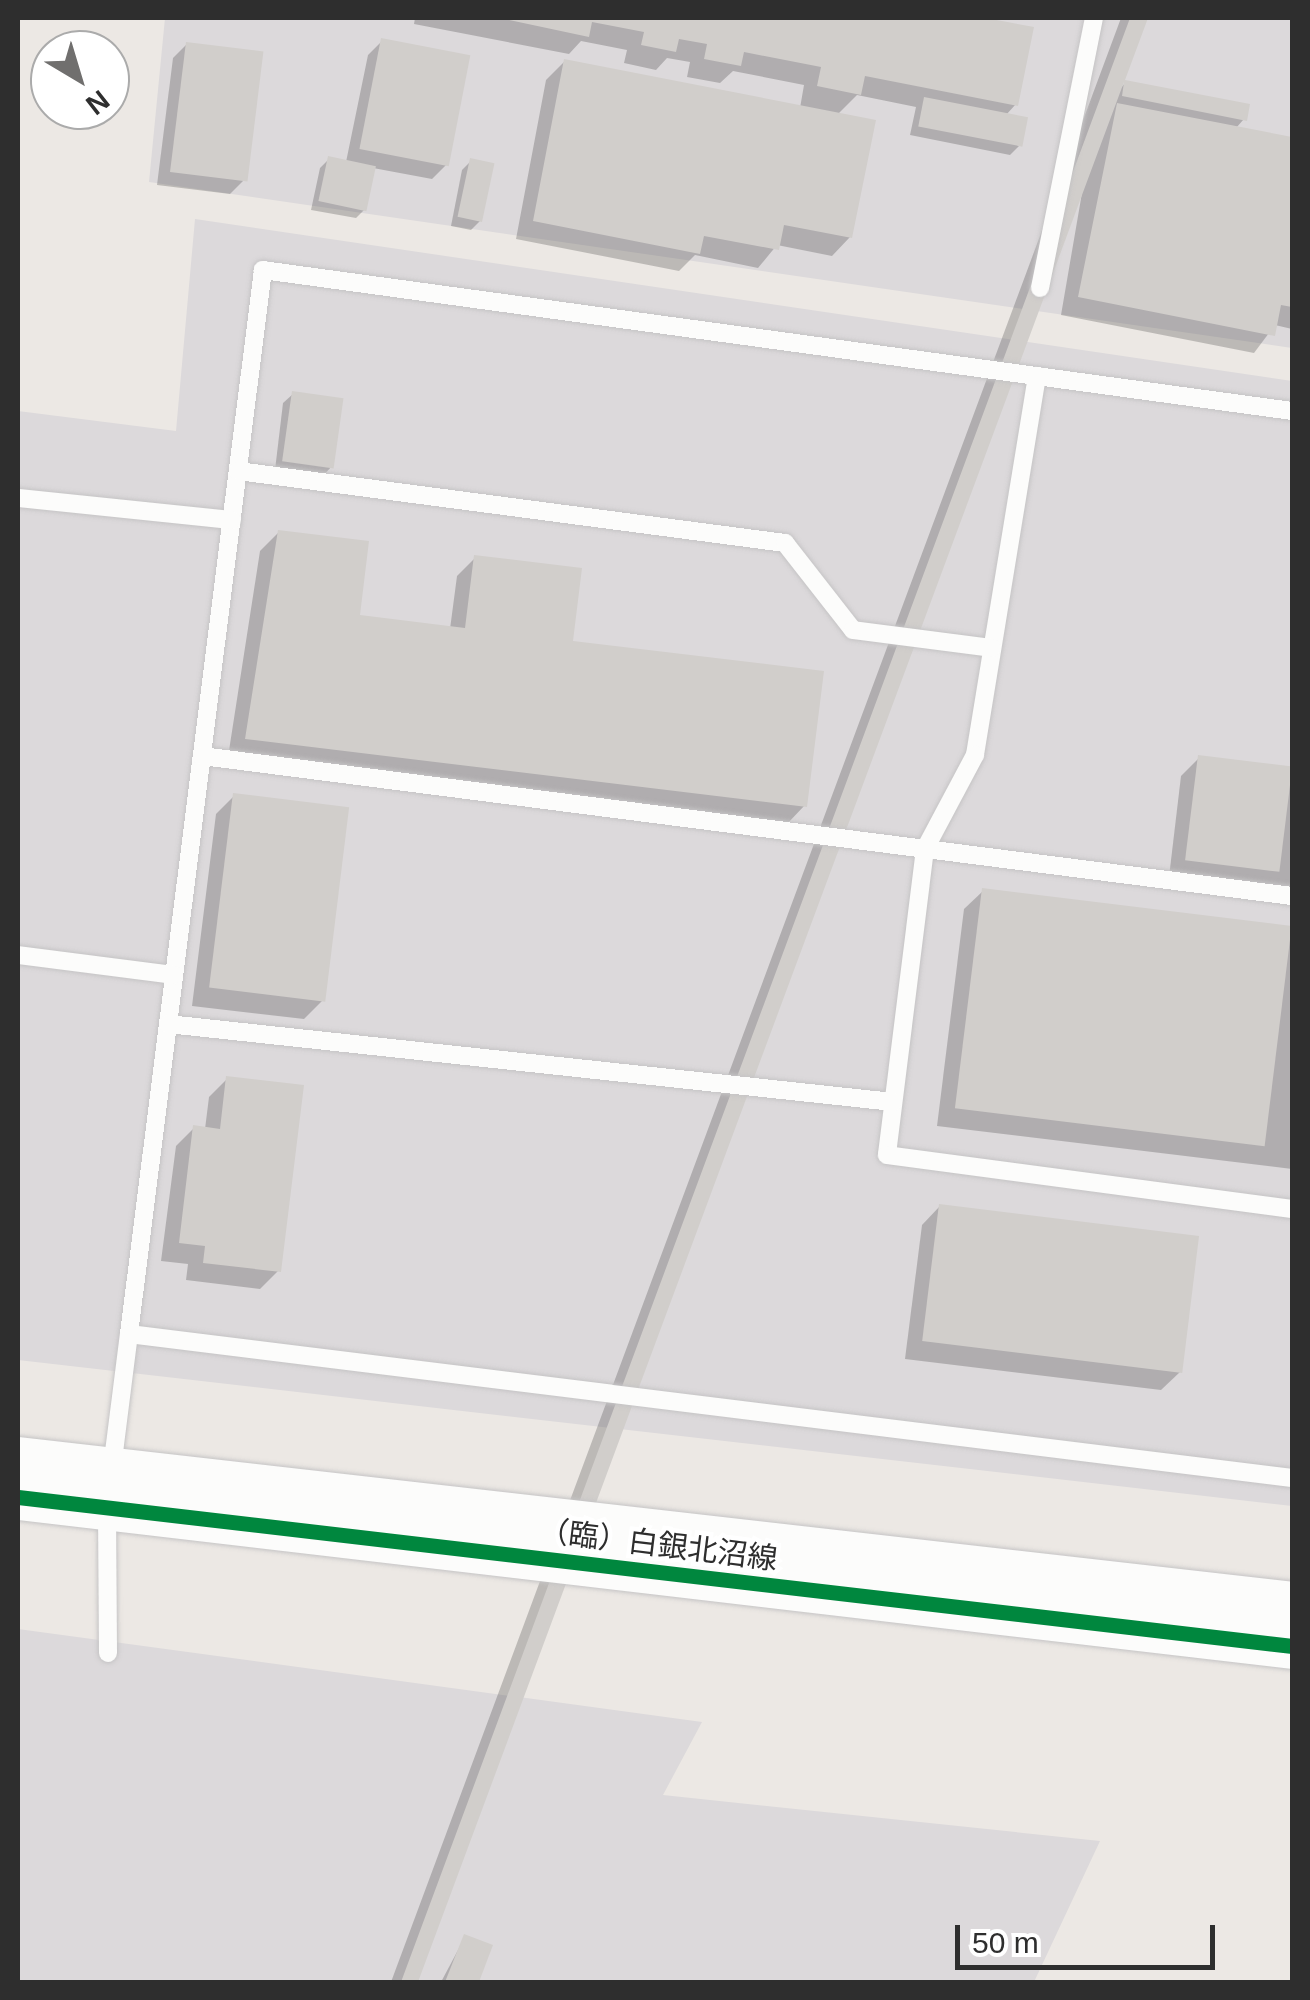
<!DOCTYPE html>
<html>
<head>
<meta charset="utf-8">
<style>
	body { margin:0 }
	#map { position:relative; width:1310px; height:2000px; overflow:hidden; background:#ece8e4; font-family:Arial,"Noto Sans JP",sans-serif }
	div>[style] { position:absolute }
	.industrial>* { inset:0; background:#dcd9db }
	.shadow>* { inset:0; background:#0003 }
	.building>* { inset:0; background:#d1cecb; transform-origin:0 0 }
	.roads { filter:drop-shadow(0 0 2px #c5c4c5) drop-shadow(0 0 2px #c5c4c5) }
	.lane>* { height:18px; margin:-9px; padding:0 9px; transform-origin:9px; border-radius:9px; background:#fcfcfb }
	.secondary>* { height:45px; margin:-22.5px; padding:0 22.5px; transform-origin:22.5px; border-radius:22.5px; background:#fcfcfb }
	.cycleway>* { height:15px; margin:-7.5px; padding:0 7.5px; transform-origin:7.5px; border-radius:7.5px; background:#00873e }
	span { translate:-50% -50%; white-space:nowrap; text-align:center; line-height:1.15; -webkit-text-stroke:9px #fff; paint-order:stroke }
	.street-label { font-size:30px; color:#2e2e2e }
	.frame { position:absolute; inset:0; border:20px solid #2e2e2e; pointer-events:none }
	.north { position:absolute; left:30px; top:30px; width:100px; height:100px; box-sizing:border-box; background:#fff; border:2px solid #ababab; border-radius:50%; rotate:142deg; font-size:28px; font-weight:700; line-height:40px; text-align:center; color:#2e2e2e }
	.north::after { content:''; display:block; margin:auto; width:35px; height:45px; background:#706f6e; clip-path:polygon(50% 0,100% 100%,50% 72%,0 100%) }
	.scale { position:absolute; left:955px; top:1925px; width:260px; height:45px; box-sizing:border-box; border:5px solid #2e2e2e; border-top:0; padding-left:12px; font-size:30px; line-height:35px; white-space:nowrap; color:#2e2e2e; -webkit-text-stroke:8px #fff; paint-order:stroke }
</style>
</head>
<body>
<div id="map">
	<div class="industrial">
		<div style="clip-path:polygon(165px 18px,1292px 18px,1292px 348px,149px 182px)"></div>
		<div style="clip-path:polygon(195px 219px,1292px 381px,1292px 1506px,18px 1360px,18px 411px,176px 431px)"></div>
		<div style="clip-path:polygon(18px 1629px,702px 1722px,663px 1795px,1100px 1841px,1034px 1982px,18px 1982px)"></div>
	</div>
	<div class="shadow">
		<div style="clip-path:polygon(415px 18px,973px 18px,1031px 29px,1016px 104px,1006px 115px,1019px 146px,1010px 155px,910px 135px,916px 107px,857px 95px,837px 115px,850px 237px,832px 256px,777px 245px,758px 268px,695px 255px,679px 271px,516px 239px,546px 80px,565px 61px,800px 108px,804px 85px,733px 71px,720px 83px,687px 77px,690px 62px,667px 58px,656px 70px,624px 63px,627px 50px,581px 41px,569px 54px,414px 24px)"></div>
		<div style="clip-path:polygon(1121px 18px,1146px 18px,1119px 90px,1126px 82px,1244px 119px,1236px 128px,1292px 139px,1292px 329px,1275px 325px,1254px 353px,1061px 315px,1083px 187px,416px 1982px,391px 1982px)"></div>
		<div style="clip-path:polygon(382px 41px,446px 165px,432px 179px,373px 168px,365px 209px,356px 218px,311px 210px,320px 168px,329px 159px,346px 162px,368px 55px)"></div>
		<div style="clip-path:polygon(187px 44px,244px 180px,230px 194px,157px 185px,173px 58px)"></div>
		<div style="clip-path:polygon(471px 161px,480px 221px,471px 230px,451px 226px,462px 170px)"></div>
		<div style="clip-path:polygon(293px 394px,332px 466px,323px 476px,275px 470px,283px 403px)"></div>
		<div style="clip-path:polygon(279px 532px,357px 617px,450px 629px,457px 576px,475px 558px,570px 643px,805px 805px,787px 824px,228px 757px,260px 551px)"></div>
		<div style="clip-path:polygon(1199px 758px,1292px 769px,1292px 892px,1169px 877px,1181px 776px)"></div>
		<div style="clip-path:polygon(234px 796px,322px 1001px,304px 1019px,192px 1006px,216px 814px)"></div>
		<div style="clip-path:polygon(983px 891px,1292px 929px,1292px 1169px,937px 1126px,964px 909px)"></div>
		<div style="clip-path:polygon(227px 1079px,278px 1271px,260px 1289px,186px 1280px,188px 1264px,161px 1261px,176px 1146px,194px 1128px,205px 1129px,209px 1097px)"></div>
		<div style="clip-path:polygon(940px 1206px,1180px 1372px,1161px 1390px,905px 1359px,922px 1225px)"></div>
		<div style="clip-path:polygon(465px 1937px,490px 1947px,476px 1982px,441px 1982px)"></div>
	</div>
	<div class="building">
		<div style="clip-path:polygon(500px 18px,986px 18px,1034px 27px,1018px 106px,865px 76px,861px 95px,817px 86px,821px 67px,744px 52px,741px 66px,704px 59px,707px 44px,679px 39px,676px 52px,641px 45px,644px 32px,592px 22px,589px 37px)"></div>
		<div style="clip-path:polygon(1130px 18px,1148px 18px,1125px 80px,1250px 104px,1247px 121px,1122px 96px,1124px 82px,418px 1982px,401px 1982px)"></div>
		<div style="left:381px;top:38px;width:91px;height:113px;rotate:11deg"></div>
		<div style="left:186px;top:42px;width:78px;height:131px;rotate:7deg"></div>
		<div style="clip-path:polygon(564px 59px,876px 120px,852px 238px,784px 225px,779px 250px,704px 236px,700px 254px,533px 221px)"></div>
		<div style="left:924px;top:97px;width:106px;height:30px;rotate:11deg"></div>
		<div style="clip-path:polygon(1117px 103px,1292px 137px,1292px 307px,1281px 305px,1275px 336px,1078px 297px)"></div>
		<div style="left:328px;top:156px;width:49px;height:46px;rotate:12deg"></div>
		<div style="left:470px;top:158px;width:25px;height:60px;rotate:12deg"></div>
		<div style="left:292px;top:391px;width:52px;height:71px;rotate:8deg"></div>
		<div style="clip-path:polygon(278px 530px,369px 541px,360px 615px,465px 628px,474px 555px,582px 568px,573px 641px,824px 671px,807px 807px,245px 739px)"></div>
		<div style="left:1198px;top:755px;width:95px;height:106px;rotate:7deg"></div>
		<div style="left:233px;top:793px;width:117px;height:196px;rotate:7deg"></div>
		<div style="left:982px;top:888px;width:312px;height:222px;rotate:7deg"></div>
		<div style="clip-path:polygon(226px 1076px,304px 1085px,281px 1272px,203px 1263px,205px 1246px,179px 1243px,193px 1125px,220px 1129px)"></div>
		<div style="left:939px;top:1204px;width:262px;height:138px;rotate:7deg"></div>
		<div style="clip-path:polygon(464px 1934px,493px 1945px,479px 1982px,445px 1982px)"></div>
	</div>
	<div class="roads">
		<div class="lane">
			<div style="left:1040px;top:288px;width:275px;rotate:-78.7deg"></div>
			<div style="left:1037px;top:376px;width:384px;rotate:99.3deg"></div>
			<div style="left:975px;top:755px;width:106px;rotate:118deg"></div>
			<div style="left:925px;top:849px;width:308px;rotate:97.1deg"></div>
			<div style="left:887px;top:1155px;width:409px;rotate:7.6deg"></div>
			<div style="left:1292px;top:411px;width:1039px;rotate:-172.2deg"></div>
			<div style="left:263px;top:270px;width:1072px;rotate:97.18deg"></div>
			<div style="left:129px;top:1334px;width:1172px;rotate:7.06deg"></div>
			<div style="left:238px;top:471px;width:552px;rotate:7.5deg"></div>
			<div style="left:785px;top:543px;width:110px;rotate:52deg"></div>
			<div style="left:853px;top:630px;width:140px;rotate:7.4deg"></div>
			<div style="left:18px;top:498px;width:215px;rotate:5.9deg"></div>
			<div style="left:202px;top:756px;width:1099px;rotate:7.32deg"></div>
			<div style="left:18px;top:955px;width:157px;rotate:7.3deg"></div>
			<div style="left:168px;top:1024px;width:729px;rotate:6.14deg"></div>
			<div style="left:112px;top:1468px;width:135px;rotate:-82.8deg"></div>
			<div style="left:107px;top:1509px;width:144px;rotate:89.6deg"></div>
		</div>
		<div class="secondary">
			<div style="left:18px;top:1459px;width:1282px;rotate:6.49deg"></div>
			<div style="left:18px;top:1497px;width:1283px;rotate:6.67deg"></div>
		</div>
	</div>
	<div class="cycleway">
		<div style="left:18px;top:1497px;width:1283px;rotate:6.67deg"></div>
	</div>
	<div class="street-label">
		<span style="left:658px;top:1545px;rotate:7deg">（臨）白銀北沼線</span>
	</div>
	<div class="frame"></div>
	<div class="north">N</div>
	<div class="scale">50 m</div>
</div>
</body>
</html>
